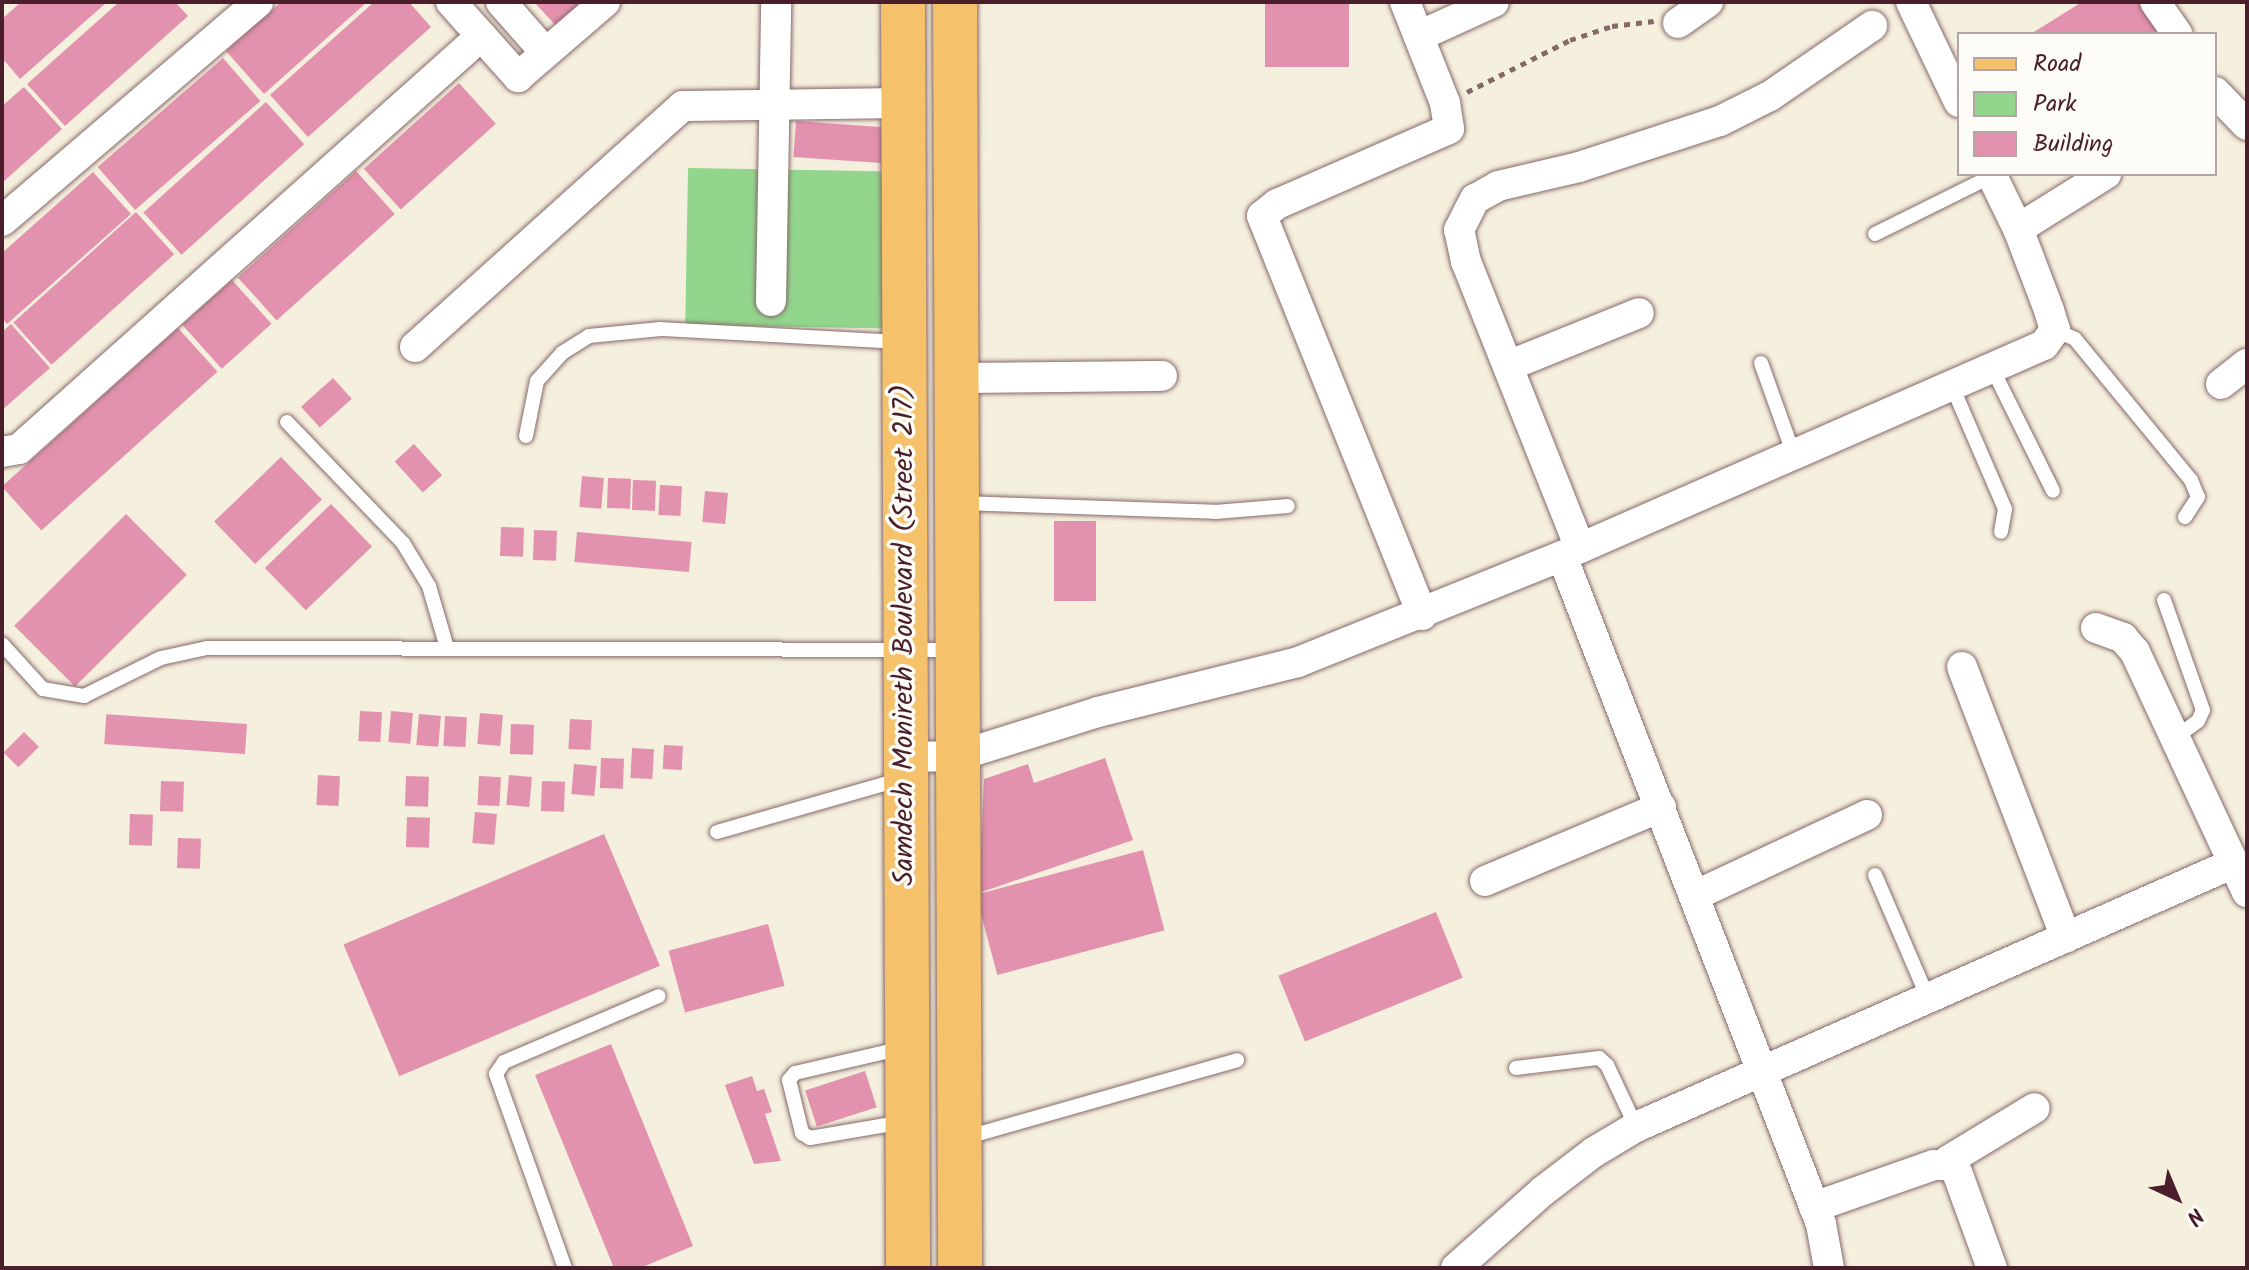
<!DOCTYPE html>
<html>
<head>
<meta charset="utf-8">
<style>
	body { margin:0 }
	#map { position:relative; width:2249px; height:1270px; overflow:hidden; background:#f5efdd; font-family:Kalam,sans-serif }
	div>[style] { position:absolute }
	.green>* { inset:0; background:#92d58d; transform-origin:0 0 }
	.building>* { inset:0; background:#e291ae; transform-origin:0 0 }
	.path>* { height:5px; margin-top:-2.5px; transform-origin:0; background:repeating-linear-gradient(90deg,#866869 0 6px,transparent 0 12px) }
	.roads { filter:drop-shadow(0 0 2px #866869) drop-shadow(0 0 2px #866869) }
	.lane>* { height:14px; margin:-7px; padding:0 7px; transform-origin:7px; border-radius:7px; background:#fff }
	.street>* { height:30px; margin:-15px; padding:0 15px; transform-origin:15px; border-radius:15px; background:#fff }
	.primary>* { height:44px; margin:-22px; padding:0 22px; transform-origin:22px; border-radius:22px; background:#f5c16b }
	span { translate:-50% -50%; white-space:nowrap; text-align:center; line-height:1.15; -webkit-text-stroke:7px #fdfcf7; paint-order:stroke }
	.street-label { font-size:28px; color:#4a1f2b }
	.frame { position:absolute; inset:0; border:4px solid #4a1f2b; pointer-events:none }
	.legend { position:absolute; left:1957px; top:32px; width:260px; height:144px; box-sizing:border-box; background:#fdfcf7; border:2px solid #b5a4a5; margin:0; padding:10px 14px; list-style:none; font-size:24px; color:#4a1f2b }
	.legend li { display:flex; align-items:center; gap:16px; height:40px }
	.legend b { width:40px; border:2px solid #b5a4a5 }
	.north { position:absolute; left:2137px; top:1158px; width:80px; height:80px; -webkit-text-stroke:6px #fdfcf7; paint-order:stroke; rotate:136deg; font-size:22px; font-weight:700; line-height:32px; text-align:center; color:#4a1f2b }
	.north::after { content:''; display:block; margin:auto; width:28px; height:36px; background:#4a1f2b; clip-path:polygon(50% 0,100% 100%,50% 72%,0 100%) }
</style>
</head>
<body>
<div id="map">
	<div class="green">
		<div style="left:688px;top:168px;width:206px;height:157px;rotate:1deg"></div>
	</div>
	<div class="building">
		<div style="clip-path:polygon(21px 2px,107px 2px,20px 79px,2px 58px,2px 19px)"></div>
		<div style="clip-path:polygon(119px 2px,175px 2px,188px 16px,65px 126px,27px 84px)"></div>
		<div style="clip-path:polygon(281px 2px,367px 2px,264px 94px,226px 51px)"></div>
		<div style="clip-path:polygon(374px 2px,409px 2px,431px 27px,308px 137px,270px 95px)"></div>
		<div style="clip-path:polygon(534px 2px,589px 2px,559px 29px)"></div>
		<div style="left:1265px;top:2px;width:84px;height:65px"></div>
		<div style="clip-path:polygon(2082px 2px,2139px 2px,2159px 34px,2031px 34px)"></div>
		<div style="left:223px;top:58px;width:57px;height:166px;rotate:49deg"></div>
		<div style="left:459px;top:83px;width:55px;height:128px;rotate:48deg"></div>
		<div style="clip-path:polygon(24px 87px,62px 129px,2px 183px,2px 106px)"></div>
		<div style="left:266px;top:102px;width:57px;height:165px;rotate:48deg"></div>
		<div style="left:796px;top:121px;width:88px;height:36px;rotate:4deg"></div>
		<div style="left:356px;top:171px;width:58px;height:159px;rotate:48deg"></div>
		<div style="clip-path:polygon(93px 172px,131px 214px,7px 324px,2px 318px,2px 253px)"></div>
		<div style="left:136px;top:212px;width:57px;height:165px;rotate:48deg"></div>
		<div style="left:232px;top:280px;width:59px;height:67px;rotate:48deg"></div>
		<div style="clip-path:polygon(11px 324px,50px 368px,2px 410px,2px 332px)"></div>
		<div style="left:178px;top:328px;width:59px;height:237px;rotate:48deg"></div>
		<div style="left:333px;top:378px;width:28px;height:43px;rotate:48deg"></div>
		<div style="left:414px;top:444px;width:42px;height:26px;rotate:48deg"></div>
		<div style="left:281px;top:457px;width:59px;height:93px;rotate:46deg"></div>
		<div style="left:582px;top:476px;width:22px;height:31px;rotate:5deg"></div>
		<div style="left:608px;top:478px;width:23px;height:30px;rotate:2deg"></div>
		<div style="left:633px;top:480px;width:23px;height:30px;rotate:2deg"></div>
		<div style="left:660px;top:485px;width:22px;height:30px;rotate:3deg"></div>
		<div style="left:705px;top:491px;width:23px;height:31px;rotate:5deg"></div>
		<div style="left:331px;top:504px;width:59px;height:92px;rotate:46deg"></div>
		<div style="left:126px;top:514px;width:86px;height:158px;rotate:45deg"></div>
		<div style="left:1096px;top:521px;width:80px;height:42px;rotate:90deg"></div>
		<div style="left:501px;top:527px;width:23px;height:29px;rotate:2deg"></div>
		<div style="left:534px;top:530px;width:23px;height:30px;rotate:2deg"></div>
		<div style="left:577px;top:532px;width:115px;height:30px;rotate:5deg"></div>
		<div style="left:360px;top:711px;width:22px;height:30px;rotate:3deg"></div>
		<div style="left:391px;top:711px;width:22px;height:31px;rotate:5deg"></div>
		<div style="left:480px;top:713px;width:23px;height:31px;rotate:5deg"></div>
		<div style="left:419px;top:714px;width:22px;height:31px;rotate:5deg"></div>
		<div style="left:445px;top:716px;width:22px;height:30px;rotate:3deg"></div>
		<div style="left:570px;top:719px;width:22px;height:30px;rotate:3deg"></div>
		<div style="left:247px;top:724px;width:30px;height:141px;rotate:94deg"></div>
		<div style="left:511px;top:724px;width:23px;height:30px;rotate:2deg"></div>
		<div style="left:24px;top:732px;width:21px;height:29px;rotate:45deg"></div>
		<div style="left:664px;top:745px;width:19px;height:24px;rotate:3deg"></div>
		<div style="left:632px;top:748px;width:22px;height:30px;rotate:3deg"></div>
		<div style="left:601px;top:758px;width:23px;height:30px;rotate:2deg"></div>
		<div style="clip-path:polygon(1105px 758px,1133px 840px,979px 893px,984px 779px,1028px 764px,1034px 783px)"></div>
		<div style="left:574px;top:764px;width:23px;height:30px;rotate:5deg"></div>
		<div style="left:318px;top:775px;width:22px;height:30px;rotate:3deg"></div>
		<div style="left:509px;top:775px;width:23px;height:30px;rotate:5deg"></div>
		<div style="left:406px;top:776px;width:23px;height:30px;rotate:2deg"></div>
		<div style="left:479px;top:776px;width:22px;height:29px;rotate:3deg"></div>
		<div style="left:161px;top:781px;width:23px;height:30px;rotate:2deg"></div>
		<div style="left:542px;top:781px;width:23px;height:30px;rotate:2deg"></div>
		<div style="left:475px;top:812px;width:22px;height:31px;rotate:5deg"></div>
		<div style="left:130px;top:814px;width:23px;height:31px;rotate:2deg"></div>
		<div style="left:407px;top:817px;width:23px;height:30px;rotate:2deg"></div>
		<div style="left:604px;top:834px;width:143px;height:283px;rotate:67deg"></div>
		<div style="left:178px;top:838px;width:23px;height:30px;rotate:2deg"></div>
		<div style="left:1143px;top:850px;width:83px;height:173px;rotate:75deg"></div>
		<div style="left:1436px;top:912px;width:71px;height:170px;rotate:68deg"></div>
		<div style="left:768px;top:924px;width:64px;height:103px;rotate:75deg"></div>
		<div style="clip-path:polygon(611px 1044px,693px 1246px,640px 1268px,614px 1268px,535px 1075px)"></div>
		<div style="left:865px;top:1071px;width:38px;height:63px;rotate:72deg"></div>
		<div style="clip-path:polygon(752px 1076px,757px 1091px,764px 1089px,772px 1112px,765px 1114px,781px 1161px,754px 1164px,725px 1085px)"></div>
	</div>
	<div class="path">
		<div style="left:1467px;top:92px;width:115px;rotate:-26.8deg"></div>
		<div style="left:1570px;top:40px;width:44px;rotate:-18.4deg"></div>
		<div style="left:1612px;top:26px;width:42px;rotate:-6.8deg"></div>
	</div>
	<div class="roads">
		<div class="lane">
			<div style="left:1875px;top:234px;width:131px;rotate:-26.4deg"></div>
			<div style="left:2055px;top:330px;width:22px;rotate:24deg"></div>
			<div style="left:2075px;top:339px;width:183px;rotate:50.6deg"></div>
			<div style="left:2191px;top:480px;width:18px;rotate:68deg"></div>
			<div style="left:2198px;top:497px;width:24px;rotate:123deg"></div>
			<div style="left:1761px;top:363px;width:98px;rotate:70.3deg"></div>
			<div style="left:1992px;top:368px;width:137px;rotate:63.6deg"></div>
			<div style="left:1952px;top:386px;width:134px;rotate:66.7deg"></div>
			<div style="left:2005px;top:509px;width:23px;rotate:100deg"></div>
			<div style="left:287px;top:422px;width:168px;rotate:46.2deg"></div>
			<div style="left:403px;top:543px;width:50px;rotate:58.8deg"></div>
			<div style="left:429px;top:586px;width:65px;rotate:73.8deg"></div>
			<div style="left:526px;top:436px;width:56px;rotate:-78.7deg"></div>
			<div style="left:537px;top:381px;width:38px;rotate:-48deg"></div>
			<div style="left:562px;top:353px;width:32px;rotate:-32deg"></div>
			<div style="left:589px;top:336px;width:72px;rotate:-5.6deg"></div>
			<div style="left:661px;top:329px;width:237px;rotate:3.1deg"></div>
			<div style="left:961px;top:503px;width:254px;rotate:2deg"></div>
			<div style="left:1215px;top:512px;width:73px;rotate:-4.7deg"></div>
			<div style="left:2164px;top:600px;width:117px;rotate:70.5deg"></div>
			<div style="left:2203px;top:710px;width:12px;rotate:114deg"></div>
			<div style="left:2198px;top:721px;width:29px;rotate:144deg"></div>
			<div style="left:2px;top:644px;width:61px;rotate:47.7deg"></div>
			<div style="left:43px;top:689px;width:42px;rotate:9.7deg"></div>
			<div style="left:84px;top:696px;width:86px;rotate:-26.3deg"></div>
			<div style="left:161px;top:658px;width:47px;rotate:-12.3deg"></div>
			<div style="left:207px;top:648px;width:746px;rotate:0.15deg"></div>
			<div style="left:717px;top:832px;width:192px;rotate:-16deg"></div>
			<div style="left:1875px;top:875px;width:134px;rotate:66.7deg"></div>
			<div style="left:903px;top:1048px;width:111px;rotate:167deg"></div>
			<div style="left:795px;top:1073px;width:9px;rotate:131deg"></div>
			<div style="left:789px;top:1080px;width:55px;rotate:76.2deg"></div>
			<div style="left:802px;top:1133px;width:9px;rotate:32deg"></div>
			<div style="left:810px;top:1138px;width:95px;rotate:-9.7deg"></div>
			<div style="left:1516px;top:1068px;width:84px;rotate:-6.9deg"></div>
			<div style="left:1599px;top:1058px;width:11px;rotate:41deg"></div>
			<div style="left:1607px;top:1065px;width:68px;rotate:64.9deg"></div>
			<div style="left:964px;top:1138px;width:284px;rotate:-15.9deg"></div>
			<div style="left:565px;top:1268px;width:206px;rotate:-109.6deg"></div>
			<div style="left:496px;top:1074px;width:14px;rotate:-56deg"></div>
			<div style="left:504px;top:1062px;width:168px;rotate:-23.1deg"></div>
		</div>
		<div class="street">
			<div style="left:451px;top:2px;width:101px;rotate:48.2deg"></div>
			<div style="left:518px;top:77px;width:115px;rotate:-40.8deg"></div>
			<div style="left:501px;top:2px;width:67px;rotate:48.7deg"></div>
			<div style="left:1405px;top:2px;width:109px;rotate:68.4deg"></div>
			<div style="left:1445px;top:103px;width:26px;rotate:81deg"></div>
			<div style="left:1449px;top:129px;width:188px;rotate:156.4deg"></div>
			<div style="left:1277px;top:204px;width:19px;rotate:141deg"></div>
			<div style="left:1262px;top:216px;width:430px;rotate:68.1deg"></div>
			<div style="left:1911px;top:2px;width:111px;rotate:64.4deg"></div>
			<div style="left:2155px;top:2px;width:39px;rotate:55deg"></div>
			<div style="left:1678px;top:23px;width:37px;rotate:-35deg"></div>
			<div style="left:1419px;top:36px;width:82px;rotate:-24.4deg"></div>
			<div style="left:2215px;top:92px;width:46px;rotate:45.9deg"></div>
			<div style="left:2px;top:221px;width:337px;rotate:-40.5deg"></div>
			<div style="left:2018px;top:229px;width:104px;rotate:-32deg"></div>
			<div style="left:771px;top:301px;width:299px;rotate:-89deg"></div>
			<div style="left:415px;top:347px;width:360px;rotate:-42deg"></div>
			<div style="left:683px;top:106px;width:220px;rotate:-0.8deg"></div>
			<div style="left:1508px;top:366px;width:141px;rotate:-22deg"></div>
			<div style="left:957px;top:378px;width:205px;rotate:-0.6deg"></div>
			<div style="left:2221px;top:384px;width:33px;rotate:-38deg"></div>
			<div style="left:2px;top:452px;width:17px;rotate:-10deg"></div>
			<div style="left:19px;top:449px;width:620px;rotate:-41.79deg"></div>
			<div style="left:1580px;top:548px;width:308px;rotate:-111.7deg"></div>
			<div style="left:1466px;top:262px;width:33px;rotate:-102deg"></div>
			<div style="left:1459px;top:230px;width:35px;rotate:-63deg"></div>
			<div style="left:1475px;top:199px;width:26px;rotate:-29deg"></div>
			<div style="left:1498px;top:186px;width:83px;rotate:-13.2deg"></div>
			<div style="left:1579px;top:167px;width:148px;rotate:-18.1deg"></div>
			<div style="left:1720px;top:121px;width:56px;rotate:-26.6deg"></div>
			<div style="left:1770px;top:96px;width:124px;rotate:-34.5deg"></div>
			<div style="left:1562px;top:556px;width:716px;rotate:68.81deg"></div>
			<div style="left:1821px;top:1224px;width:45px;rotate:79.7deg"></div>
			<div style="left:2096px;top:628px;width:29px;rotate:20deg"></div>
			<div style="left:2123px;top:638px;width:18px;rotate:49deg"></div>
			<div style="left:2135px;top:652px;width:265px;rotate:65deg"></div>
			<div style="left:1962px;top:667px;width:290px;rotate:69deg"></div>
			<div style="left:906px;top:757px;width:52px;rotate:-1.1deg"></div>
			<div style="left:958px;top:756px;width:147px;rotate:-17.4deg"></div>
			<div style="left:1098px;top:712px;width:206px;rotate:-14deg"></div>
			<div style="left:1298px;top:662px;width:284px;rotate:-21.9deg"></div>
			<div style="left:1562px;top:556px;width:526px;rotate:-23.64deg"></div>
			<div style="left:2044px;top:345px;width:19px;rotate:-54deg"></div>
			<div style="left:2055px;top:330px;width:21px;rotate:-107deg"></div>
			<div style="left:2049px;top:310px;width:87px;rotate:-110.9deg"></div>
			<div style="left:2018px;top:229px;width:61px;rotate:-116.1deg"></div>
			<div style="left:1485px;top:881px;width:191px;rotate:-22.8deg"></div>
			<div style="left:1694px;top:896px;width:191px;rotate:-25.1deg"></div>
			<div style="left:1948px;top:1165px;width:5px;rotate:-79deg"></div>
			<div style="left:1949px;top:1160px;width:100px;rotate:-31.2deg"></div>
			<div style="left:1814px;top:1207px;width:127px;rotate:-19.3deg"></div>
			<div style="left:1934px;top:1165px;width:14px"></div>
			<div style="left:1948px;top:1165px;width:11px;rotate:38deg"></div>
			<div style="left:1957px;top:1172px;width:102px;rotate:70deg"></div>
			<div style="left:1456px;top:1268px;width:116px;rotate:-41.5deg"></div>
			<div style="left:1543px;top:1191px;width:64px;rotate:-37.4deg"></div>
			<div style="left:1594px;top:1152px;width:49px;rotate:-30.8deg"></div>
			<div style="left:1636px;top:1127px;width:654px;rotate:-23.82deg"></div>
		</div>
		<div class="primary">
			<div style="left:903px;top:2px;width:1266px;rotate:89.77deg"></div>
			<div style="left:955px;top:2px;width:1266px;rotate:89.77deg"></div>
		</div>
	</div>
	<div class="street-label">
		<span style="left:905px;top:635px;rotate:-90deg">Samdech Monireth Boulevard (Street 217)</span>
	</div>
	<div class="frame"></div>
	<ul class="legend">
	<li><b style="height:10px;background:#f5c16b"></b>Road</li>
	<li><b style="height:22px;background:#92d58d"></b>Park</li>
	<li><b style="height:22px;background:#e291ae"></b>Building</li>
	</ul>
	<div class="north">N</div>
</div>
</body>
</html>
